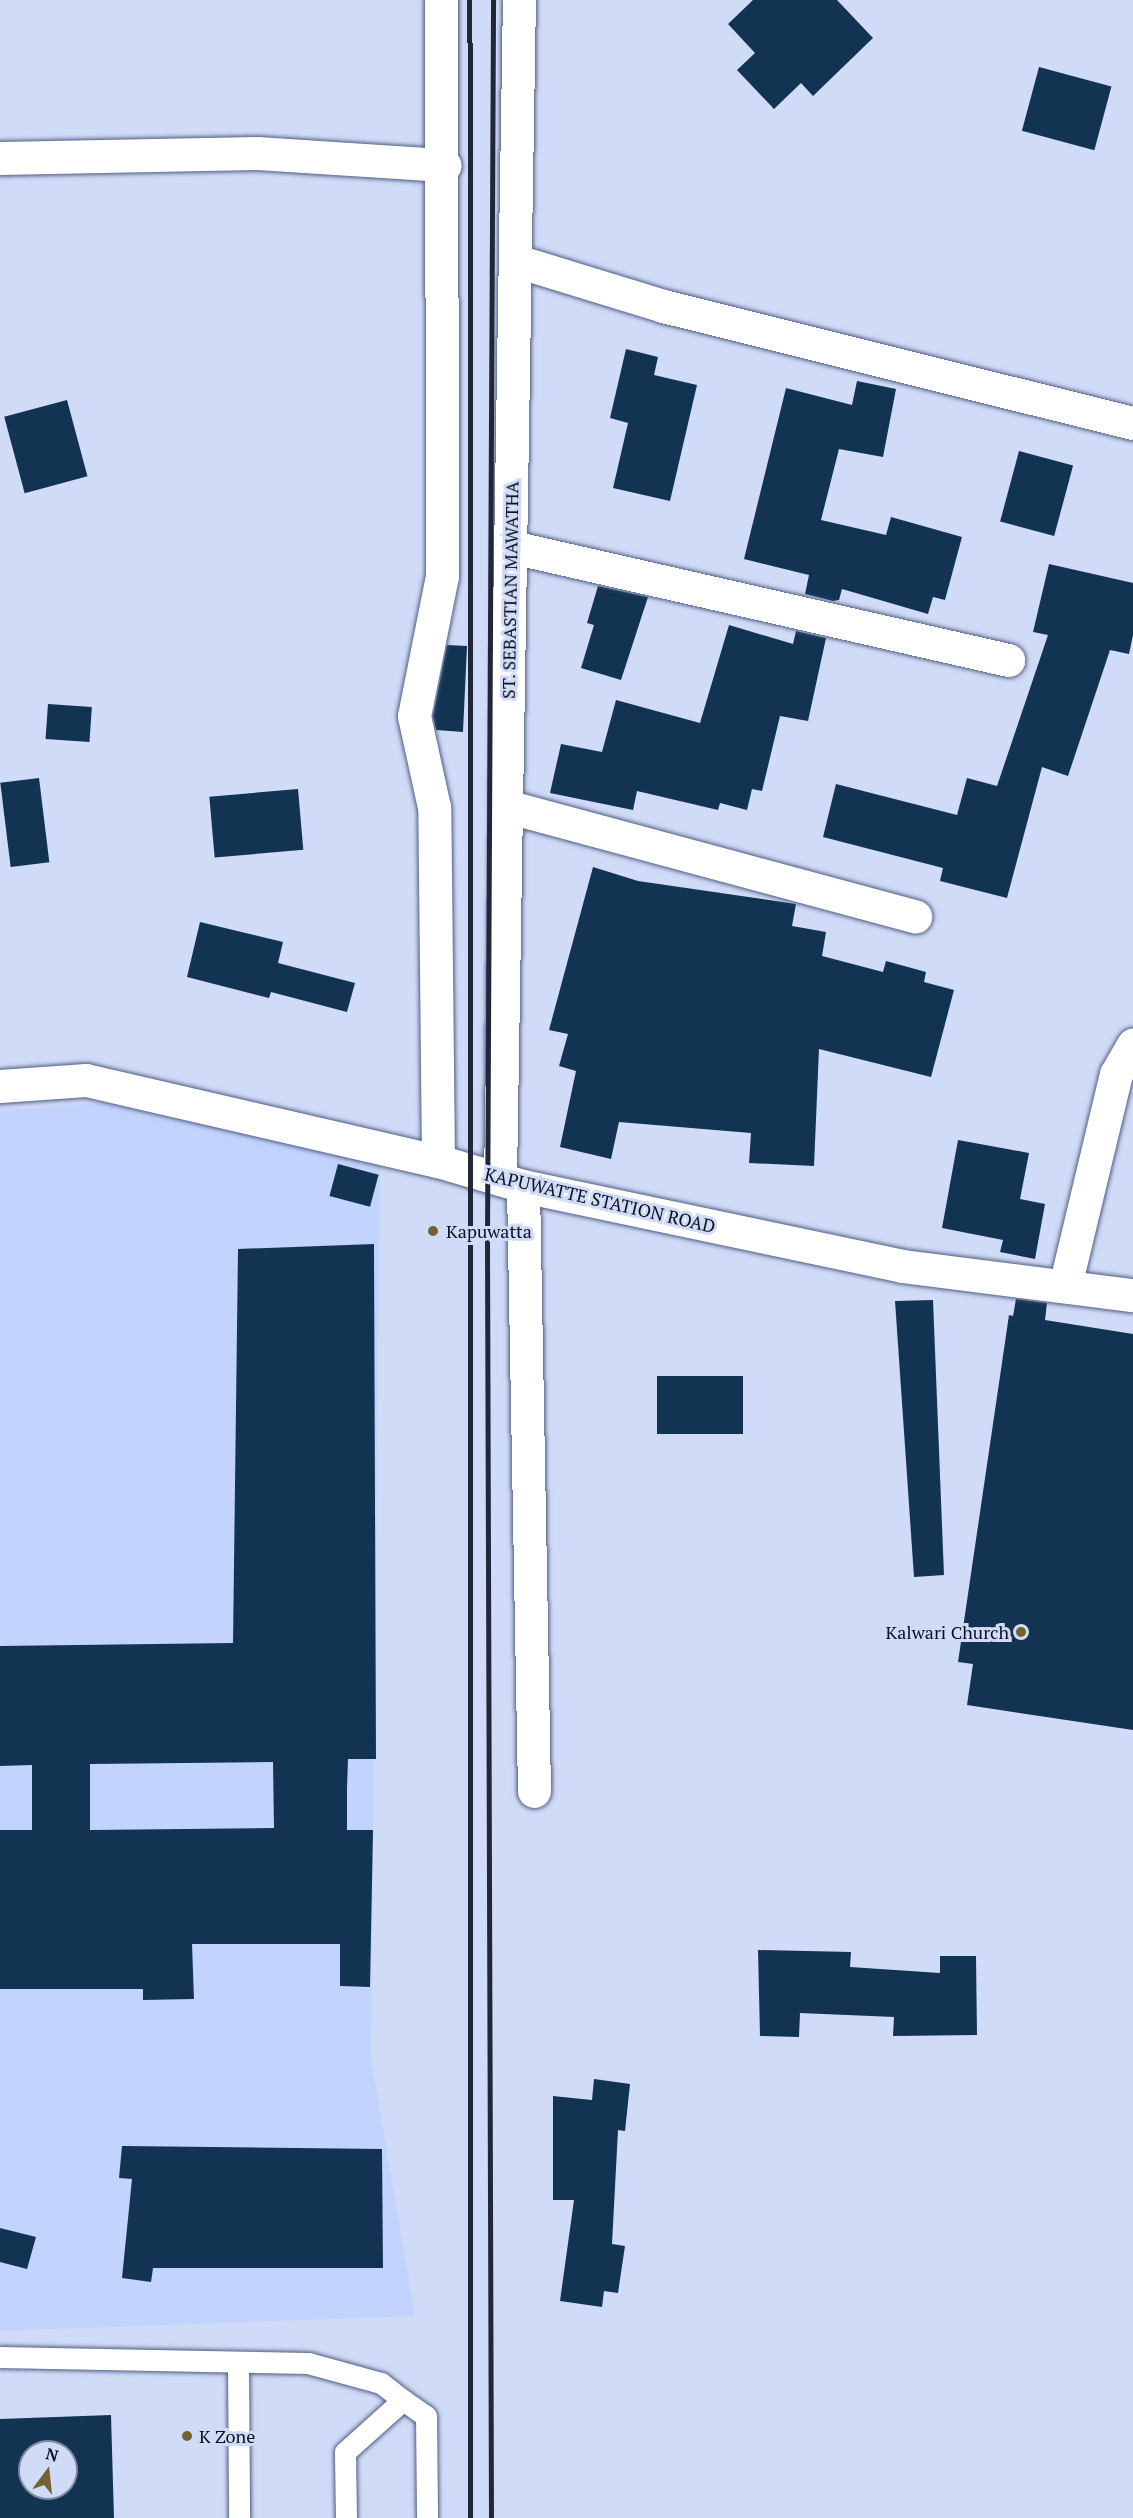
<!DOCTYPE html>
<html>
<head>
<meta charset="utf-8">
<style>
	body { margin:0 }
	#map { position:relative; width:1133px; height:2518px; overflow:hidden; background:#d0dbf7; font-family:"PT Serif",serif }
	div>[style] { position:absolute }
	.built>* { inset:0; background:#c2d3fd }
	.building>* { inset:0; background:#123452; transform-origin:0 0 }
	.roads { filter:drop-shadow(0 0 2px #4f5e85) drop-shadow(0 0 2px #4f5e85) }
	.lane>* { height:21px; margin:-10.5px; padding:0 10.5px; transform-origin:10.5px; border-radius:10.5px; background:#fff }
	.street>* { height:33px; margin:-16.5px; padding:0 16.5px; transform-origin:16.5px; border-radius:16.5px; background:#fff }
	.secondary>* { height:33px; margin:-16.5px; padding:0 16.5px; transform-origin:16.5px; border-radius:16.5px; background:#fff }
	.rail>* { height:4.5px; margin:-2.25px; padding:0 2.25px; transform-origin:2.25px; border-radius:2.25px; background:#212638 }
	.dots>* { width:16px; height:16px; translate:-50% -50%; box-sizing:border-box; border:3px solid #d0dbf7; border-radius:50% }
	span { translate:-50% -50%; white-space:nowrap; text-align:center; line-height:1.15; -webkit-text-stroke:6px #d0dbf7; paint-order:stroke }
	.street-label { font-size:18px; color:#0b1020 }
	.poi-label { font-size:18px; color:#0b1020 }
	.left { translate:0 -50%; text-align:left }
	.right { translate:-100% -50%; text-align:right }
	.north { position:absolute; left:18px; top:2440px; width:60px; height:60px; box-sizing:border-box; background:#d0dbf7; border:2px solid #818aa1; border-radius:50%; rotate:15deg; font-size:16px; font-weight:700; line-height:24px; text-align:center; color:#0b1020 }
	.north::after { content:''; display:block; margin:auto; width:21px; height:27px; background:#766231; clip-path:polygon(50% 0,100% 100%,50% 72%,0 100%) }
</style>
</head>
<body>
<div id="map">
	<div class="built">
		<div style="clip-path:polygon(102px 1103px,380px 1163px,371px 2058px,415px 2316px,0 2331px,0 1111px)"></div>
	</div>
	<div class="building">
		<div style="clip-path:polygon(753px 0,837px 0,873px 38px,813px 96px,801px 83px,774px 109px,737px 70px,755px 53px,728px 24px)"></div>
		<div style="left:1039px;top:67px;width:75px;height:66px;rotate:15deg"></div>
		<div style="clip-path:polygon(626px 349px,658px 357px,654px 375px,697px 385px,670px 501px,613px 488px,628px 423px,610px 418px)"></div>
		<div style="clip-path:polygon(857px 381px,896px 389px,883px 457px,839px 449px,821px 520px,886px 535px,891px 517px,962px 537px,945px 600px,933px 597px,928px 614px,842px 589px,839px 600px,833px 601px,805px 594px,809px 575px,744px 559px,786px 388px,852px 405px)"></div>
		<div style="left:67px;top:400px;width:79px;height:65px;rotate:75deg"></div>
		<div style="left:1019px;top:451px;width:56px;height:73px;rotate:15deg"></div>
		<div style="clip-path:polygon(1049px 564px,1133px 583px,1133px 635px,1129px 654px,1110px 650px,1068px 776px,1042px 767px,1007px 898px,940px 881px,943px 868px,823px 837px,836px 784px,957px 815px,967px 778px,997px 786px,1048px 635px,1033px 632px)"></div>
		<div style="clip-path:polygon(598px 586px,648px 597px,621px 680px,581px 668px,594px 625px,587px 623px)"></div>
		<div style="clip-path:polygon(729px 625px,793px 644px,796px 631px,826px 638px,808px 721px,780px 716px,762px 791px,752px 789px,747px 810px,720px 803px,718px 810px,637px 791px,633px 810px,550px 793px,561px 744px,602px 752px,616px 700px,700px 723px)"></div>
		<div style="clip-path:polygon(447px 645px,467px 646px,463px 732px,436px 730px,433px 716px)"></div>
		<div style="left:48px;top:704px;width:44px;height:35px;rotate:4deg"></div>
		<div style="left:39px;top:778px;width:85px;height:39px;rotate:83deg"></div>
		<div style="left:298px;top:789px;width:61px;height:89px;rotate:85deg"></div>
		<div style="clip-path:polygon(593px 867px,638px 881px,796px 904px,792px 926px,826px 932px,822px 956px,883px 972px,886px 961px,926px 972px,924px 982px,954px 990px,931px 1077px,819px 1049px,814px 1166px,749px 1163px,751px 1133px,619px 1122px,611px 1159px,560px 1147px,576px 1071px,559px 1066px,568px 1034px,549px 1030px)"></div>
		<div style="clip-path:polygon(200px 922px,283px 942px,278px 963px,355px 983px,347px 1012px,271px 992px,269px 998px,187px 977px)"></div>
		<div style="clip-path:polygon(958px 1140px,1029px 1153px,1020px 1199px,1045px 1204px,1035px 1259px,1000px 1252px,1003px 1240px,942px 1228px)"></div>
		<div style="left:338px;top:1164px;width:42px;height:33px;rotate:15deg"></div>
		<div style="clip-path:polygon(evenodd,374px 1244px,376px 1759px,348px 1759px,347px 1789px,347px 1830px,373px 1830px,370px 1987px,340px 1986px,340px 1944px,192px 1944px,194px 1999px,143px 2000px,143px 1989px,0 1989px,0 1830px,32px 1830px,32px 1765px,0 1766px,0 1646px,233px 1643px,238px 1249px,374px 1244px,273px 1762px,274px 1828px,90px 1830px,90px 1764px,273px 1762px)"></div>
		<div style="clip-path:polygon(1016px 1299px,1047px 1303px,1045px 1320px,1133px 1334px,1133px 1730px,967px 1705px,973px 1664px,958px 1662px,1009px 1315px,1013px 1316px)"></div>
		<div style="clip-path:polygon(933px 1300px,944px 1575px,914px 1577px,895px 1301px)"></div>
		<div style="left:657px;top:1376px;width:86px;height:58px"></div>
		<div style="clip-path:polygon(758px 1950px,851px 1952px,850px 1967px,940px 1973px,940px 1956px,976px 1956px,977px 2035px,893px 2036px,894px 2017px,800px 2013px,799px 2037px,760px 2036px)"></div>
		<div style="clip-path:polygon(594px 2079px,630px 2084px,625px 2131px,618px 2130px,612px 2244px,625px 2246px,618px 2293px,604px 2291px,602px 2307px,560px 2301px,574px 2200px,553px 2200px,553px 2096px,592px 2100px)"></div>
		<div style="clip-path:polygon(122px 2146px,382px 2149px,383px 2268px,153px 2268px,151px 2282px,122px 2278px,132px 2179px,119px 2178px)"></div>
		<div style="clip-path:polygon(0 2228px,36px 2237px,27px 2269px,0 2262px)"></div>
		<div style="clip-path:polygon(evenodd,111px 2415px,114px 2518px,0 2518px,0 2419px,111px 2415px,30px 2452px,66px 2452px,66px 2488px,30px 2488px,30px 2452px)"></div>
	</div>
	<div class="roads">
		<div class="lane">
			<div style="left:0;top:2357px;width:308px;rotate:1.1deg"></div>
			<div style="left:308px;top:2363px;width:76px;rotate:15.3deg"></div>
			<div style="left:381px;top:2383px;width:28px;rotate:38deg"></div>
			<div style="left:238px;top:2362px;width:156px;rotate:89.6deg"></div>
			<div style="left:346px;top:2518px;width:66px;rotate:-90.9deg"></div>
			<div style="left:345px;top:2452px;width:78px;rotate:-41.9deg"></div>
			<div style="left:403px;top:2400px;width:28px;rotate:35deg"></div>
			<div style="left:426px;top:2416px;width:102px;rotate:89.4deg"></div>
		</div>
		<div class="street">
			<div style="left:0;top:158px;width:257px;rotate:-1.1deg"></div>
			<div style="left:257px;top:153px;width:188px;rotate:3.7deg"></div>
			<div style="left:517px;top:261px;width:153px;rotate:17.1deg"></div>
			<div style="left:663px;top:306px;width:484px;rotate:14deg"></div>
			<div style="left:512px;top:547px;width:509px;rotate:12.83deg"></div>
			<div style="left:506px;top:806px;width:424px;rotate:15.1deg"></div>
			<div style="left:438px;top:1161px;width:354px;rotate:-90.6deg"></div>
			<div style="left:434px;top:807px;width:93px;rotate:-102.4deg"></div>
			<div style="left:414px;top:716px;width:143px;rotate:-78.7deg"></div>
			<div style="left:442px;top:576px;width:576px;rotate:-90.1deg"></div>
			<div style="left:500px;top:1179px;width:1179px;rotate:-89.08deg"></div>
			<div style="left:523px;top:1186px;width:605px;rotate:88.96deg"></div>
			<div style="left:1065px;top:1286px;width:218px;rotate:-76.5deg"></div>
			<div style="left:1116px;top:1074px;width:34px;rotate:-60deg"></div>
		</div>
		<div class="secondary">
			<div style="left:0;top:1086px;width:86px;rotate:-4deg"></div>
			<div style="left:86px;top:1080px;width:361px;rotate:13deg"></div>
			<div style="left:438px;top:1161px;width:89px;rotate:16.4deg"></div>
			<div style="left:523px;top:1186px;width:387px;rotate:11.9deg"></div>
			<div style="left:902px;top:1266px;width:233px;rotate:7.2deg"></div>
		</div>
	</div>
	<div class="rail">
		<div style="left:470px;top:0;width:2518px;rotate:89.98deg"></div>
		<div style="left:491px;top:2518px;width:1276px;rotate:-90.18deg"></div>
		<div style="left:487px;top:1242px;width:1242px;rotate:-89.72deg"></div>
	</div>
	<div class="dots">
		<div style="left:433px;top:1231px;background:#766231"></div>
		<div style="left:1021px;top:1632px;background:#766231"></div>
		<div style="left:187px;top:2436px;background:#766231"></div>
	</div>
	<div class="street-label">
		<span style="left:510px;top:590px;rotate:-89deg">ST. SEBASTIAN MAWATHA</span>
		<span style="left:600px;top:1200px;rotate:13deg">KAPUWATTE STATION ROAD</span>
	</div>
	<div class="poi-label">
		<span class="left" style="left:446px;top:1231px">Kapuwatta</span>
		<span class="right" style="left:1009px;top:1632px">Kalwari Church</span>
		<span class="left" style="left:199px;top:2436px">K Zone</span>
	</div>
	<div class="north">N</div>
</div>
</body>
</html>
